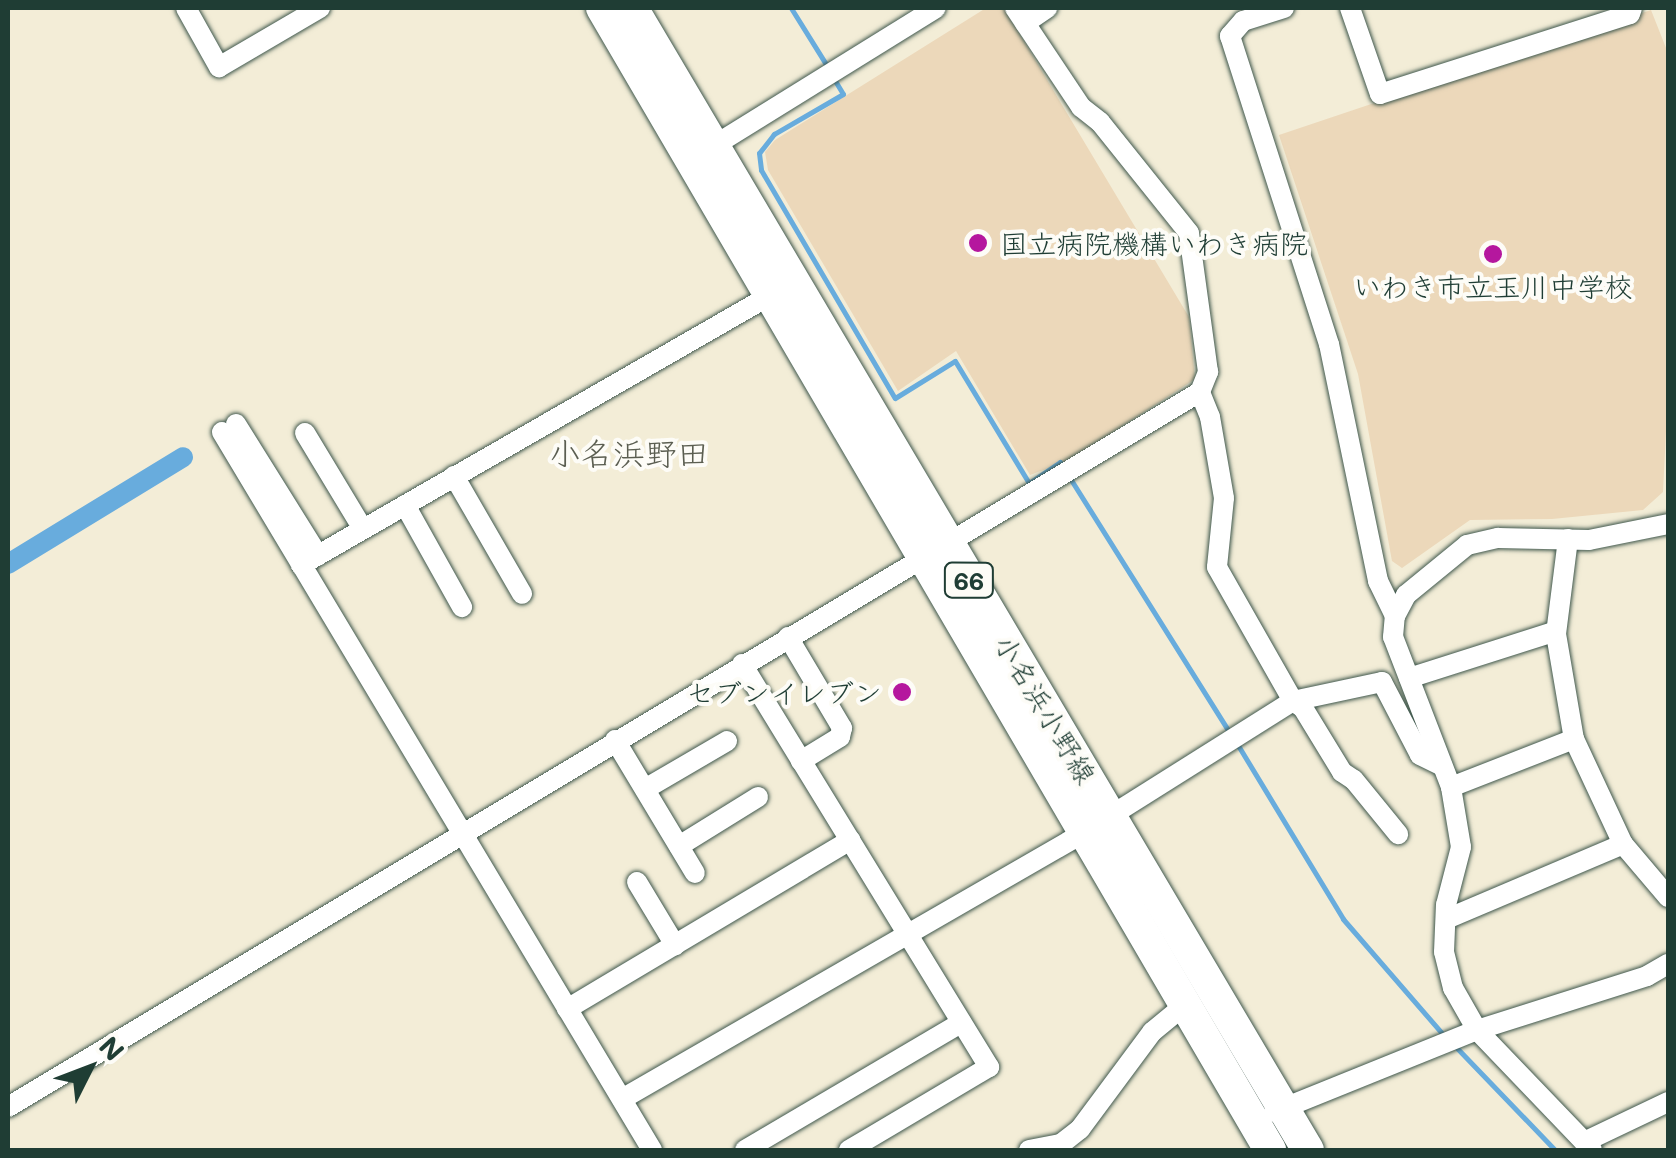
<!DOCTYPE html>
<html>
<head>
<meta charset="utf-8">
<style>
	body { margin:0 }
	#map { position:relative; width:1676px; height:1158px; overflow:hidden; background:#f3edd7; font-family:Mali,"Klee One",sans-serif }
	div>[style] { position:absolute }
	.built>* { inset:0; background:#ecd8ba }
	.stream>* { height:5px; margin:-2.5px; padding:0 2.5px; transform-origin:2.5px; border-radius:2.5px; background:#68acdd }
	.canal>* { height:20px; margin:-10px; padding:0 10px; transform-origin:10px; border-radius:10px; background:#68acdd }
	.roads { filter:drop-shadow(0 0 2px #3f574c) drop-shadow(0 0 2px #3f574c) }
	.street>* { height:20px; margin:-10px; padding:0 10px; transform-origin:10px; border-radius:10px; background:#fff }
	.primary>* { height:32px; margin:-16px; padding:0 16px; transform-origin:16px; border-radius:16px; background:#fff }
	.dots>* { width:28px; height:28px; translate:-50% -50%; box-sizing:border-box; border:5px solid #fdfcf7; border-radius:50% }
	span { translate:-50% -50%; white-space:nowrap; text-align:center; line-height:1.15; -webkit-text-stroke:8px #fdfcf7; paint-order:stroke }
	.shield-label span { padding:2px 8px; background:#fdfcf7; border:2px solid; border-radius:8px; -webkit-text-stroke-width:0 }
	.shield-label { font-size:25px; color:#1f3d34; font-weight:700 }
	.poi-label { font-size:28px; color:#1f3d34 }
	.left { translate:0 -50%; text-align:left }
	.right { translate:-100% -50%; text-align:right }
	.street-label { font-size:28px; color:#1f3d34 }
	.quarter-label { font-size:32px; color:#5b5e51 }
	.frame { position:absolute; inset:0; border:10px solid #1f3d34; pointer-events:none }
	.north { position:absolute; left:40px; top:1018px; width:100px; height:100px; -webkit-text-stroke:8px #fdfcf7; paint-order:stroke; rotate:48deg; font-size:28px; font-weight:700; line-height:40px; text-align:center; color:#1f3d34 }
	.north::after { content:''; display:block; margin:auto; width:35px; height:45px; background:#1f3d34; clip-path:polygon(50% 0,100% 100%,50% 72%,0 100%) }
</style>
</head>
<body>
<div id="map">
	<div class="built">
		<div style="clip-path:polygon(986px 8px,1004px 8px,1189px 317px,1195px 379px,1070px 460px,1030px 475px,956px 351px,898px 391px,768px 170px,765px 152px,775px 140px)"></div>
		<div style="clip-path:polygon(1651px 10px,1668px 53px,1668px 391px,1663px 492px,1643px 510px,1552px 519px,1470px 520px,1402px 568px,1392px 561px,1358px 374px,1279px 135px)"></div>
	</div>
	<div class="stream">
		<div style="left:791px;top:8px;width:72px;rotate:58.1deg"></div>
		<div style="left:834px;top:79px;width:17px;rotate:59deg"></div>
		<div style="left:843px;top:94px;width:80px;rotate:149.9deg"></div>
		<div style="left:774px;top:134px;width:24px;rotate:128deg"></div>
		<div style="left:759px;top:153px;width:17px;rotate:83deg"></div>
		<div style="left:761px;top:170px;width:264px;rotate:59.6deg"></div>
		<div style="left:895px;top:398px;width:70px;rotate:-31.7deg"></div>
		<div style="left:955px;top:361px;width:143px;rotate:58.8deg"></div>
		<div style="left:1029px;top:483px;width:37px;rotate:-34deg"></div>
		<div style="left:1060px;top:462px;width:5px;rotate:53deg"></div>
		<div style="left:1068px;top:475px;width:305px;rotate:57.9deg"></div>
		<div style="left:1236px;top:742px;width:207px;rotate:58.8deg"></div>
		<div style="left:1343px;top:919px;width:157px;rotate:49.1deg"></div>
		<div style="left:1454px;top:1045px;width:146px;rotate:46.1deg"></div>
	</div>
	<div class="canal">
		<div style="left:8px;top:564px;width:205px;rotate:-31.4deg"></div>
	</div>
	<div class="roads">
		<div class="street">
			<div style="left:186px;top:8px;width:68px;rotate:60.8deg"></div>
			<div style="left:219px;top:67px;width:117px;rotate:-30.3deg"></div>
			<div style="left:1284px;top:8px;width:43px;rotate:162.4deg"></div>
			<div style="left:1243px;top:21px;width:20px;rotate:131deg"></div>
			<div style="left:1230px;top:36px;width:324px;rotate:72.2deg"></div>
			<div style="left:1329px;top:344px;width:242px;rotate:78.3deg"></div>
			<div style="left:1378px;top:581px;width:39px;rotate:64deg"></div>
			<div style="left:1350px;top:8px;width:91px;rotate:70.8deg"></div>
			<div style="left:1380px;top:94px;width:262px;rotate:-17.7deg"></div>
			<div style="left:1630px;top:14px;width:6px;rotate:-72deg"></div>
			<div style="left:1025px;top:23px;width:27px;rotate:-34deg"></div>
			<div style="left:707px;top:150px;width:269px;rotate:-31.8deg"></div>
			<div style="left:236px;top:424px;width:155px;rotate:58deg"></div>
			<div style="left:222px;top:432px;width:837px;rotate:59.08deg"></div>
			<div style="left:305px;top:433px;width:112px;rotate:58.9deg"></div>
			<div style="left:454px;top:476px;width:136px;rotate:60deg"></div>
			<div style="left:405px;top:505px;width:117px;rotate:60.8deg"></div>
			<div style="left:1568px;top:539px;width:96px;rotate:97.2deg"></div>
			<div style="left:1556px;top:634px;width:107px;rotate:80.3deg"></div>
			<div style="left:1574px;top:739px;width:116px;rotate:65deg"></div>
			<div style="left:1623px;top:844px;width:70px;rotate:49.7deg"></div>
			<div style="left:301px;top:565px;width:540px;rotate:-29.89deg"></div>
			<div style="left:788px;top:637px;width:106px;rotate:59.3deg"></div>
			<div style="left:842px;top:728px;width:9px;rotate:103deg"></div>
			<div style="left:840px;top:737px;width:46px;rotate:148.4deg"></div>
			<div style="left:742px;top:664px;width:473px;rotate:58.5deg"></div>
			<div style="left:989px;top:1067px;width:163px;rotate:149.3deg"></div>
			<div style="left:1409px;top:678px;width:154px;rotate:-17.7deg"></div>
			<div style="left:1293px;top:701px;width:91px;rotate:-12.1deg"></div>
			<div style="left:1382px;top:682px;width:82px;rotate:62.5deg"></div>
			<div style="left:1420px;top:755px;width:25px;rotate:26deg"></div>
			<div style="left:1293px;top:701px;width:12px;rotate:35deg"></div>
			<div style="left:1303px;top:708px;width:75px;rotate:58.6deg"></div>
			<div style="left:1342px;top:772px;width:14px;rotate:34deg"></div>
			<div style="left:1354px;top:780px;width:70px;rotate:50.8deg"></div>
			<div style="left:615px;top:740px;width:155px;rotate:59deg"></div>
			<div style="left:1451px;top:787px;width:132px;rotate:-21.3deg"></div>
			<div style="left:645px;top:789px;width:95px;rotate:-30.3deg"></div>
			<div style="left:679px;top:846px;width:93px;rotate:-31.8deg"></div>
			<div style="left:637px;top:882px;width:74px;rotate:58.9deg"></div>
			<div style="left:1449px;top:918px;width:189px;rotate:-23deg"></div>
			<div style="left:567px;top:1009px;width:330px;rotate:-30.8deg"></div>
			<div style="left:622px;top:1099px;width:534px;rotate:-29.97deg"></div>
			<div style="left:1085px;top:832px;width:246px;rotate:-32.2deg"></div>
			<div style="left:1293px;top:701px;width:154px;rotate:-119.6deg"></div>
			<div style="left:1217px;top:567px;width:69px;rotate:-84.2deg"></div>
			<div style="left:1224px;top:498px;width:82px;rotate:-99.8deg"></div>
			<div style="left:1210px;top:417px;width:27px;rotate:-112deg"></div>
			<div style="left:8px;top:1107px;width:1390px;rotate:-30.96deg"></div>
			<div style="left:1200px;top:392px;width:22px;rotate:-68deg"></div>
			<div style="left:1208px;top:372px;width:140px;rotate:-97.8deg"></div>
			<div style="left:1189px;top:233px;width:142px;rotate:-128.7deg"></div>
			<div style="left:1100px;top:122px;width:24px;rotate:-142deg"></div>
			<div style="left:1081px;top:107px;width:119px;rotate:-123.7deg"></div>
			<div style="left:1274px;top:1112px;width:219px;rotate:-22deg"></div>
			<div style="left:1477px;top:1030px;width:178px;rotate:-17.6deg"></div>
			<div style="left:1647px;top:976px;width:24px;rotate:-30deg"></div>
			<div style="left:1584px;top:1142px;width:93px;rotate:-25.5deg"></div>
			<div style="left:745px;top:1150px;width:251px;rotate:-30.5deg"></div>
			<div style="left:1029px;top:1150px;width:33px;rotate:-11deg"></div>
			<div style="left:1061px;top:1144px;width:24px;rotate:-38deg"></div>
			<div style="left:1080px;top:1129px;width:121px;rotate:-53.4deg"></div>
			<div style="left:1152px;top:1032px;width:44px;rotate:-39.5deg"></div>
			<div style="left:1592px;top:1150px;width:166px;rotate:-133.8deg"></div>
			<div style="left:1477px;top:1030px;width:48px;rotate:-119.7deg"></div>
			<div style="left:1453px;top:988px;width:37px;rotate:-104deg"></div>
			<div style="left:1444px;top:952px;width:47px;rotate:-87.6deg"></div>
			<div style="left:1446px;top:905px;width:60px;rotate:-75.5deg"></div>
			<div style="left:1461px;top:847px;width:61px;rotate:-99.5deg"></div>
			<div style="left:1451px;top:787px;width:161px;rotate:-111.1deg"></div>
			<div style="left:1393px;top:637px;width:21px;rotate:-85deg"></div>
			<div style="left:1395px;top:616px;width:24px;rotate:-62deg"></div>
			<div style="left:1406px;top:595px;width:79px;rotate:-39.3deg"></div>
			<div style="left:1467px;top:545px;width:32px;rotate:-13deg"></div>
			<div style="left:1498px;top:538px;width:91px;rotate:1.3deg"></div>
			<div style="left:1589px;top:540px;width:81px;rotate:-11.4deg"></div>
		</div>
		<div class="primary">
			<div style="left:602px;top:8px;width:1323px;rotate:59.67deg"></div>
			<div style="left:632px;top:8px;width:1327px;rotate:59.38deg"></div>
		</div>
	</div>
	<div class="dots">
		<div style="left:978px;top:243px;background:#b5179e"></div>
		<div style="left:1493px;top:254px;background:#b5179e"></div>
		<div style="left:902px;top:692px;background:#b5179e"></div>
	</div>
	<div class="shield-label">
		<span style="left:969px;top:580px">66</span>
	</div>
	<div class="poi-label">
		<span class="left" style="left:1000px;top:243px">国立病院機構いわき病院</span>
		<span style="left:1493px;top:286px">いわき市立玉川中学校</span>
		<span class="right" style="left:882px;top:692px">セブンイレブン</span>
	</div>
	<div class="street-label">
		<span style="left:1046px;top:709px;rotate:59deg">小名浜小野線</span>
	</div>
	<div class="quarter-label">
		<span style="left:629px;top:452px">小名浜野田</span>
	</div>
	<div class="frame"></div>
	<div class="north">N</div>
</div>
</body>
</html>
